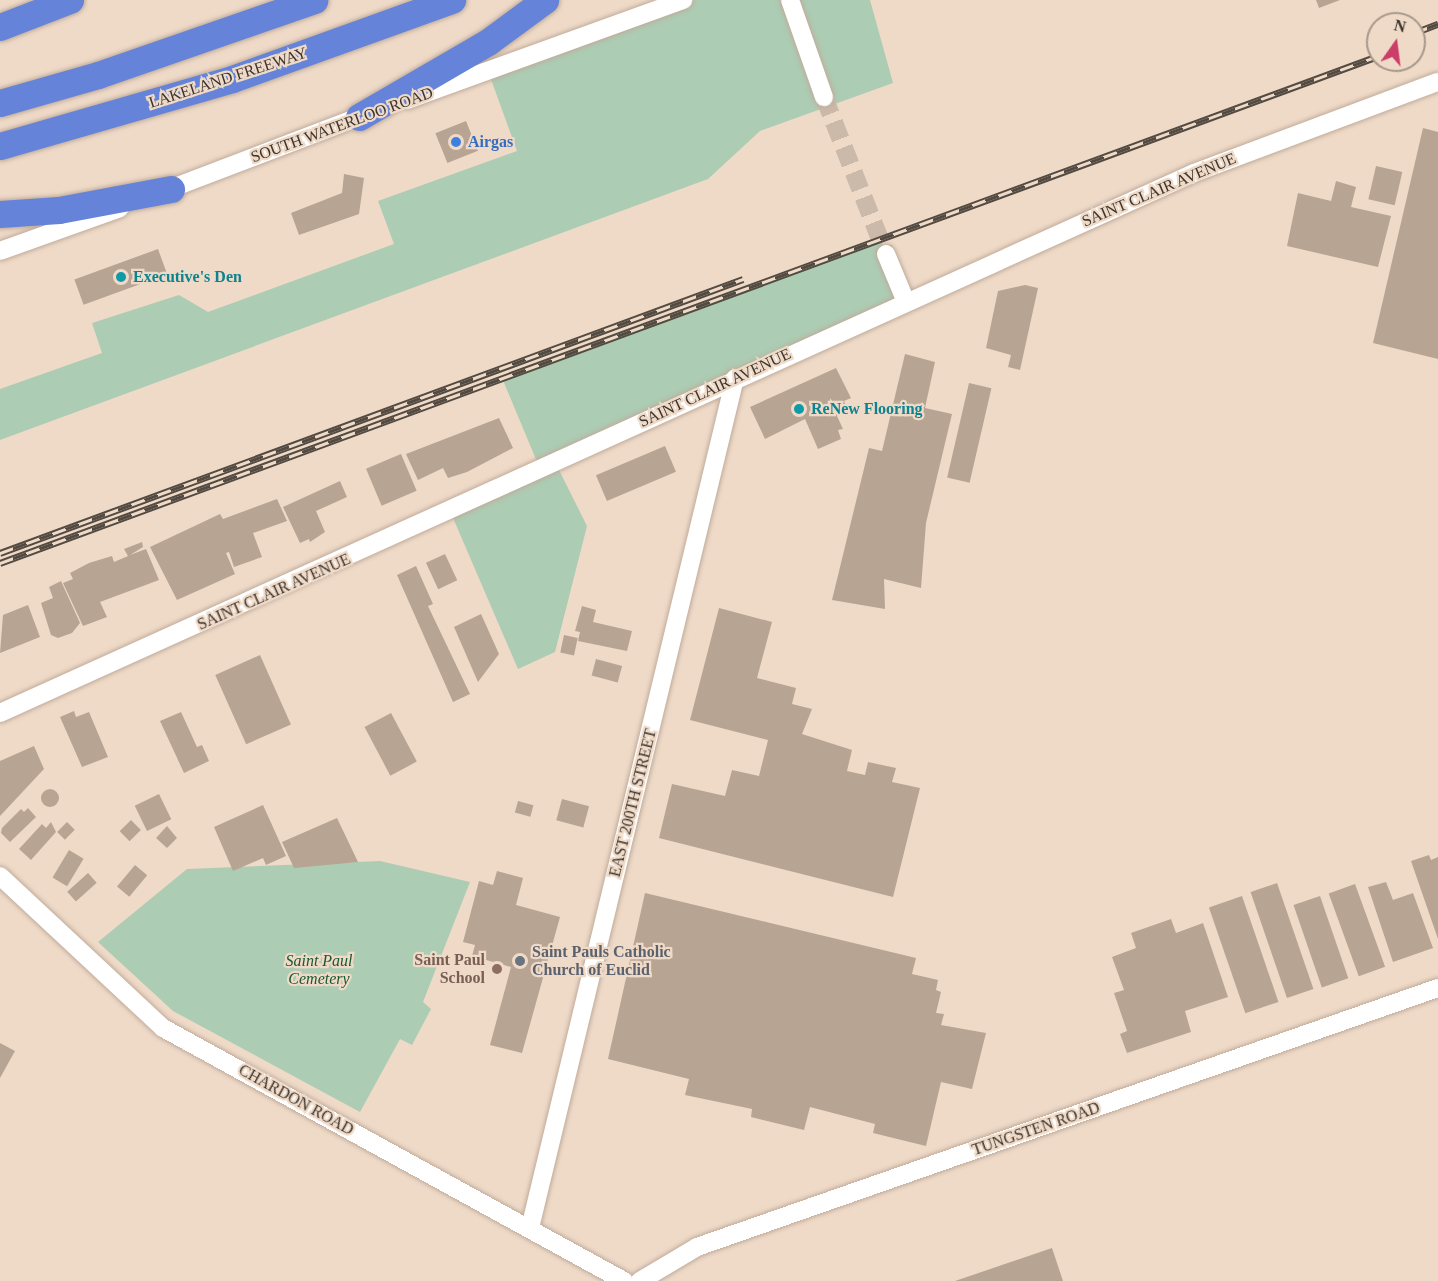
<!DOCTYPE html>
<html>
<head>
<meta charset="utf-8">
<style>
	body { margin:0 }
	#map { position:relative; width:1438px; height:1281px; overflow:hidden; background:#efdac8; font-family:Georgia,serif }
	div>[style] { position:absolute }
	.green>* { inset:0; background:#acccb3 }
	.building>* { inset:0; background:#b8a493; transform-origin:0 0 }
	.round { border-radius:50% }
	.minor-tunnel>* { height:18px; margin-top:-9px; transform-origin:0; background:repeating-linear-gradient(90deg,#cbb9a9 0 18px,transparent 0 27px) }
	.roads { filter:drop-shadow(0 0 2px #c0ab9a) drop-shadow(0 0 2px #c0ab9a) }
	.minor>* { height:18px; margin:-9px; padding:0 9px; transform-origin:9px; border-radius:9px; background:#fff }
	.highway>* { height:27px; margin:-13.5px; padding:0 13.5px; transform-origin:13.5px; border-radius:13.5px; background:#6483d9 }
	.rail>* { height:7px; margin-top:-3.5px; transform-origin:0; background:repeating-linear-gradient(90deg,#efdac8 0 14px,#534a41 0 28px); box-sizing:border-box; border-block:2px solid #534a41 }
	.dots>* { width:16px; height:16px; translate:-50% -50%; box-sizing:border-box; border:3px solid #efdac8; border-radius:50% }
	span { translate:-50% -50%; white-space:nowrap; text-align:center; line-height:1.15; -webkit-text-stroke:4.5px #efdac8; paint-order:stroke }
	.street-label { font-size:16px; color:#3c342d }
	.shop-label { font-size:16px; color:#366cbe; font-weight:700 }
	.left { translate:0 -50%; text-align:left }
	.culture-label { font-size:16px; color:#0d838f; font-weight:700 }
	.worship-label { font-size:16px; color:#5b616d; font-weight:700 }
	.education-label { font-size:16px; color:#785e54; font-weight:700 }
	.right { translate:-100% -50%; text-align:right }
	.park-label { font-size:16px; color:#185930; font-style:italic }
	.north { position:absolute; left:1366px; top:12px; width:60px; height:60px; box-sizing:border-box; background:#efdac8; border:2px solid #a7988a; border-radius:50%; rotate:14deg; font-size:16px; font-weight:700; line-height:24px; text-align:center; color:#3c342d }
	.north::after { content:''; display:block; margin:auto; width:21px; height:27px; background:#cc3e68; clip-path:polygon(50% 0,100% 100%,50% 72%,0 100%) }
</style>
</head>
<body>
<div id="map">
	<div class="green">
		<div style="clip-path:polygon(684px 0,870px 0,893px 83px,760px 131px,708px 179px,0 440px,0 389px,102px 353px,92px 323px,179px 295px,208px 312px,394px 244px,378px 201px,517px 151px,488px 71px)"></div>
		<div style="clip-path:polygon(880px 238px,906px 302px,555px 462px,587px 526px,555px 652px,518px 669px,450px 511px,540px 469px,502px 378px)"></div>
		<div style="clip-path:polygon(380px 861px,470px 882px,423px 1002px,431px 1009px,412px 1045px,400px 1039px,360px 1112px,173px 1011px,98px 942px,187px 869px)"></div>
	</div>
	<div class="building">
		<div style="clip-path:polygon(1316px 0,1340px 0,1319px 8px)"></div>
		<div style="left:466px;top:121px;width:32px;height:33px;rotate:68deg"></div>
		<div style="clip-path:polygon(1423px 128px,1438px 132px,1438px 359px,1373px 343px)"></div>
		<div style="left:1376px;top:166px;width:27px;height:34px;rotate:13deg"></div>
		<div style="clip-path:polygon(344px 174px,364px 178px,359px 214px,299px 235px,291px 213px,342px 193px)"></div>
		<div style="clip-path:polygon(1336px 181px,1356px 187px,1351px 207px,1391px 216px,1378px 267px,1287px 246px,1298px 193px,1331px 201px)"></div>
		<div style="left:158px;top:249px;width:27px;height:89px;rotate:70deg"></div>
		<div style="clip-path:polygon(1025px 285px,1038px 288px,1020px 370px,1008px 367px,1011px 355px,986px 348px,998px 291px)"></div>
		<div style="clip-path:polygon(905px 354px,935px 362px,925px 408px,952px 414px,926px 523px,921px 588px,884px 579px,885px 609px,832px 600px,869px 448px,882px 451px)"></div>
		<div style="clip-path:polygon(836px 368px,851px 398px,844px 401px,848px 411px,837px 416px,843px 429px,838px 430px,841px 439px,818px 449px,805px 419px,765px 439px,750px 407px)"></div>
		<div style="left:969px;top:383px;width:23px;height:97px;rotate:13deg"></div>
		<div style="clip-path:polygon(499px 418px,513px 448px,467px 472px,448px 478px,443px 468px,418px 480px,406px 454px)"></div>
		<div style="left:665px;top:446px;width:28px;height:75px;rotate:67deg"></div>
		<div style="left:401px;top:454px;width:40px;height:38px;rotate:67deg"></div>
		<div style="clip-path:polygon(340px 481px,347px 497px,316px 511px,325px 532px,310px 542px,309px 539px,300px 543px,283px 507px)"></div>
		<div style="clip-path:polygon(277px 499px,287px 521px,253px 533px,262px 557px,234px 567px,229px 552px,226px 553px,235px 574px,177px 600px,150px 547px,220px 514px,223px 519px)"></div>
		<div style="clip-path:polygon(142px 542px,143px 547px,130px 555px,146px 549px,159px 580px,100px 602px,107px 617px,83px 626px,63px 583px,73px 579px,70px 573px,89px 563px,112px 556px,114px 562px,128px 556px,124px 549px)"></div>
		<div style="left:445px;top:554px;width:29px;height:21px;rotate:65deg"></div>
		<div style="clip-path:polygon(416px 566px,433px 604px,428px 606px,470px 694px,453px 702px,397px 575px)"></div>
		<div style="clip-path:polygon(61px 581px,80px 623px,72px 633px,58px 638px,51px 635px,41px 603px,53px 598px,49px 587px)"></div>
		<div style="clip-path:polygon(28px 605px,40px 637px,0 653px,3px 615px)"></div>
		<div style="clip-path:polygon(582px 606px,596px 610px,593px 622px,632px 631px,627px 651px,578px 641px,580px 632px,575px 631px)"></div>
		<div style="clip-path:polygon(719px 608px,772px 622px,757px 678px,796px 688px,792px 704px,812px 709px,802px 734px,852px 750px,847px 771px,865px 775px,868px 762px,896px 768px,892px 782px,920px 788px,893px 897px,659px 838px,672px 784px,725px 796px,732px 770px,759px 776px,768px 740px,690px 720px)"></div>
		<div style="clip-path:polygon(481px 614px,499px 654px,478px 682px,454px 627px)"></div>
		<div style="left:564px;top:635px;width:14px;height:18px;rotate:12deg"></div>
		<div style="left:260px;top:655px;width:76px;height:49px;rotate:66deg"></div>
		<div style="left:596px;top:659px;width:27px;height:17px;rotate:15deg"></div>
		<div style="clip-path:polygon(74px 711px,76px 717px,89px 712px,108px 757px,82px 767px,60px 717px)"></div>
		<div style="clip-path:polygon(181px 712px,197px 747px,202px 745px,209px 761px,184px 773px,160px 721px)"></div>
		<div style="left:391px;top:713px;width:55px;height:30px;rotate:62deg"></div>
		<div style="clip-path:polygon(34px 746px,44px 769px,0 816px,0 761px)"></div>
		<div class="round" style="left:41px;top:789px;width:18px;height:18px"></div>
		<div style="left:159px;top:794px;width:28px;height:27px;rotate:64deg"></div>
		<div style="left:562px;top:799px;width:28px;height:22px;rotate:15deg"></div>
		<div style="left:518px;top:801px;width:16px;height:12px;rotate:15deg"></div>
		<div style="clip-path:polygon(263px 805px,286px 856px,266px 865px,263px 858px,233px 871px,214px 827px)"></div>
		<div style="clip-path:polygon(28px 808px,36px 817px,10px 842px,1px 833px,2px 828px,21px 809px,24px 812px)"></div>
		<div style="clip-path:polygon(337px 818px,358px 862px,294px 868px,282px 842px)"></div>
		<div style="left:131px;top:820px;width:14px;height:16px;rotate:45deg"></div>
		<div style="clip-path:polygon(51px 822px,56px 832px,31px 860px,19px 849px,42px 824px,46px 828px)"></div>
		<div style="left:67px;top:822px;width:11px;height:14px;rotate:45deg"></div>
		<div style="clip-path:polygon(167px 826px,177px 838px,167px 848px,156px 838px)"></div>
		<div style="left:69px;top:850px;width:17px;height:32px;rotate:31deg"></div>
		<div style="clip-path:polygon(1429px 855px,1431px 860px,1438px 857px,1438px 939px,1411px 861px)"></div>
		<div style="left:135px;top:865px;width:16px;height:28px;rotate:40deg"></div>
		<div style="clip-path:polygon(497px 871px,523px 878px,516px 905px,560px 917px,522px 1053px,490px 1045px,511px 967px,472px 956px,475px 945px,463px 942px,479px 881px,493px 885px)"></div>
		<div style="left:88px;top:873px;width:13px;height:28px;rotate:48deg"></div>
		<div style="clip-path:polygon(1386px 882px,1393px 900px,1413px 893px,1433px 948px,1393px 962px,1368px 887px)"></div>
		<div style="left:1277px;top:883px;width:112px;height:28px;rotate:71deg"></div>
		<div style="left:1355px;top:884px;width:88px;height:28px;rotate:70deg"></div>
		<div style="clip-path:polygon(645px 893px,916px 958px,912px 974px,938px 980px,936px 990px,941px 992px,936px 1013px,944px 1014px,941px 1025px,986px 1033px,972px 1089px,941px 1082px,926px 1146px,873px 1133px,875px 1124px,810px 1107px,804px 1130px,751px 1117px,752px 1109px,685px 1095px,689px 1079px,608px 1059px)"></div>
		<div style="left:1242px;top:896px;width:112px;height:35px;rotate:71deg"></div>
		<div style="left:1320px;top:896px;width:87px;height:28px;rotate:71deg"></div>
		<div style="clip-path:polygon(1171px 919px,1176px 933px,1203px 923px,1228px 997px,1185px 1011px,1191px 1032px,1127px 1053px,1120px 1034px,1127px 1031px,1114px 993px,1124px 990px,1112px 957px,1136px 948px,1131px 933px)"></div>
		<div style="clip-path:polygon(0 1043px,15px 1051px,0 1078px)"></div>
		<div style="clip-path:polygon(1052px 1248px,1063px 1281px,955px 1281px)"></div>
	</div>
	<div class="minor-tunnel">
		<div style="left:824px;top:97px;width:169px;rotate:68.5deg"></div>
	</div>
	<div class="roads">
		<div class="minor">
			<div style="left:790px;top:0;width:103px;rotate:70.7deg"></div>
			<div style="left:407px;top:100px;width:294px;rotate:-19.9deg"></div>
			<div style="left:162px;top:192px;width:222px;rotate:-20.9deg"></div>
			<div style="left:0;top:251px;width:127px;rotate:-19.7deg"></div>
			<div style="left:886px;top:254px;width:52px;rotate:67.4deg"></div>
			<div style="left:0;top:713px;width:1310px;rotate:-24.34deg"></div>
			<div style="left:1194px;top:173px;width:260px;rotate:-20.5deg"></div>
			<div style="left:0;top:876px;width:223px;rotate:43deg"></div>
			<div style="left:163px;top:1028px;width:526px;rotate:28.76deg"></div>
			<div style="left:530px;top:1228px;width:874px;rotate:-76.44deg"></div>
			<div style="left:640px;top:1281px;width:66px;rotate:-30.8deg"></div>
			<div style="left:697px;top:1247px;width:785px;rotate:-19.27deg"></div>
		</div>
		<div class="highway">
			<div style="left:0;top:27px;width:75px;rotate:-21.1deg"></div>
			<div style="left:0;top:103px;width:102px;rotate:-15.9deg"></div>
			<div style="left:98px;top:75px;width:229px;rotate:-19.1deg"></div>
			<div style="left:359px;top:117px;width:149px;rotate:-30.2deg"></div>
			<div style="left:488px;top:42px;width:71px;rotate:-36.4deg"></div>
			<div style="left:0;top:146px;width:241px;rotate:-16.1deg"></div>
			<div style="left:232px;top:79px;width:234px;rotate:-19.8deg"></div>
			<div style="left:0;top:214px;width:59px;rotate:-3.9deg"></div>
			<div style="left:59px;top:210px;width:114px;rotate:-10.6deg"></div>
		</div>
	</div>
	<div class="rail">
		<div style="left:1414px;top:33px;width:26px;rotate:-21deg"></div>
		<div style="left:0;top:553px;width:792px;rotate:-20.24deg"></div>
		<div style="left:0;top:563px;width:1468px;rotate:-20.2deg"></div>
	</div>
	<div class="dots">
		<div style="left:456px;top:142px;background:#3f7fe0"></div>
		<div style="left:121px;top:277px;background:#0f9aa8"></div>
		<div style="left:799px;top:409px;background:#0f9aa8"></div>
		<div style="left:520px;top:961px;background:#6b7280"></div>
		<div style="left:497px;top:969px;background:#8d6e63"></div>
	</div>
	<div class="street-label">
		<span style="left:228px;top:78px;rotate:-18deg">LAKELAND FREEWAY</span>
		<span style="left:342px;top:125px;rotate:-20deg">SOUTH WATERLOO ROAD</span>
		<span style="left:1159px;top:190px;rotate:-23deg">SAINT CLAIR AVENUE</span>
		<span style="left:715px;top:388px;rotate:-25deg">SAINT CLAIR AVENUE</span>
		<span style="left:274px;top:592px;rotate:-24deg">SAINT CLAIR AVENUE</span>
		<span style="left:633px;top:803px;rotate:-76deg">EAST 200TH STREET</span>
		<span style="left:296px;top:1100px;rotate:29deg">CHARDON ROAD</span>
		<span style="left:1036px;top:1129px;rotate:-19deg">TUNGSTEN ROAD</span>
	</div>
	<div class="shop-label">
		<span class="left" style="left:468px;top:142px">Airgas</span>
	</div>
	<div class="culture-label">
		<span class="left" style="left:133px;top:277px">Executive's Den</span>
		<span class="left" style="left:811px;top:409px">ReNew Flooring</span>
	</div>
	<div class="worship-label">
		<span class="left" style="left:532px;top:961px">Saint Pauls Catholic<br>Church of Euclid</span>
	</div>
	<div class="education-label">
		<span class="right" style="left:485px;top:969px">Saint Paul<br>School</span>
	</div>
	<div class="park-label">
		<span style="left:319px;top:970px">Saint Paul<br>Cemetery</span>
	</div>
	<div class="north">N</div>
</div>
</body>
</html>
